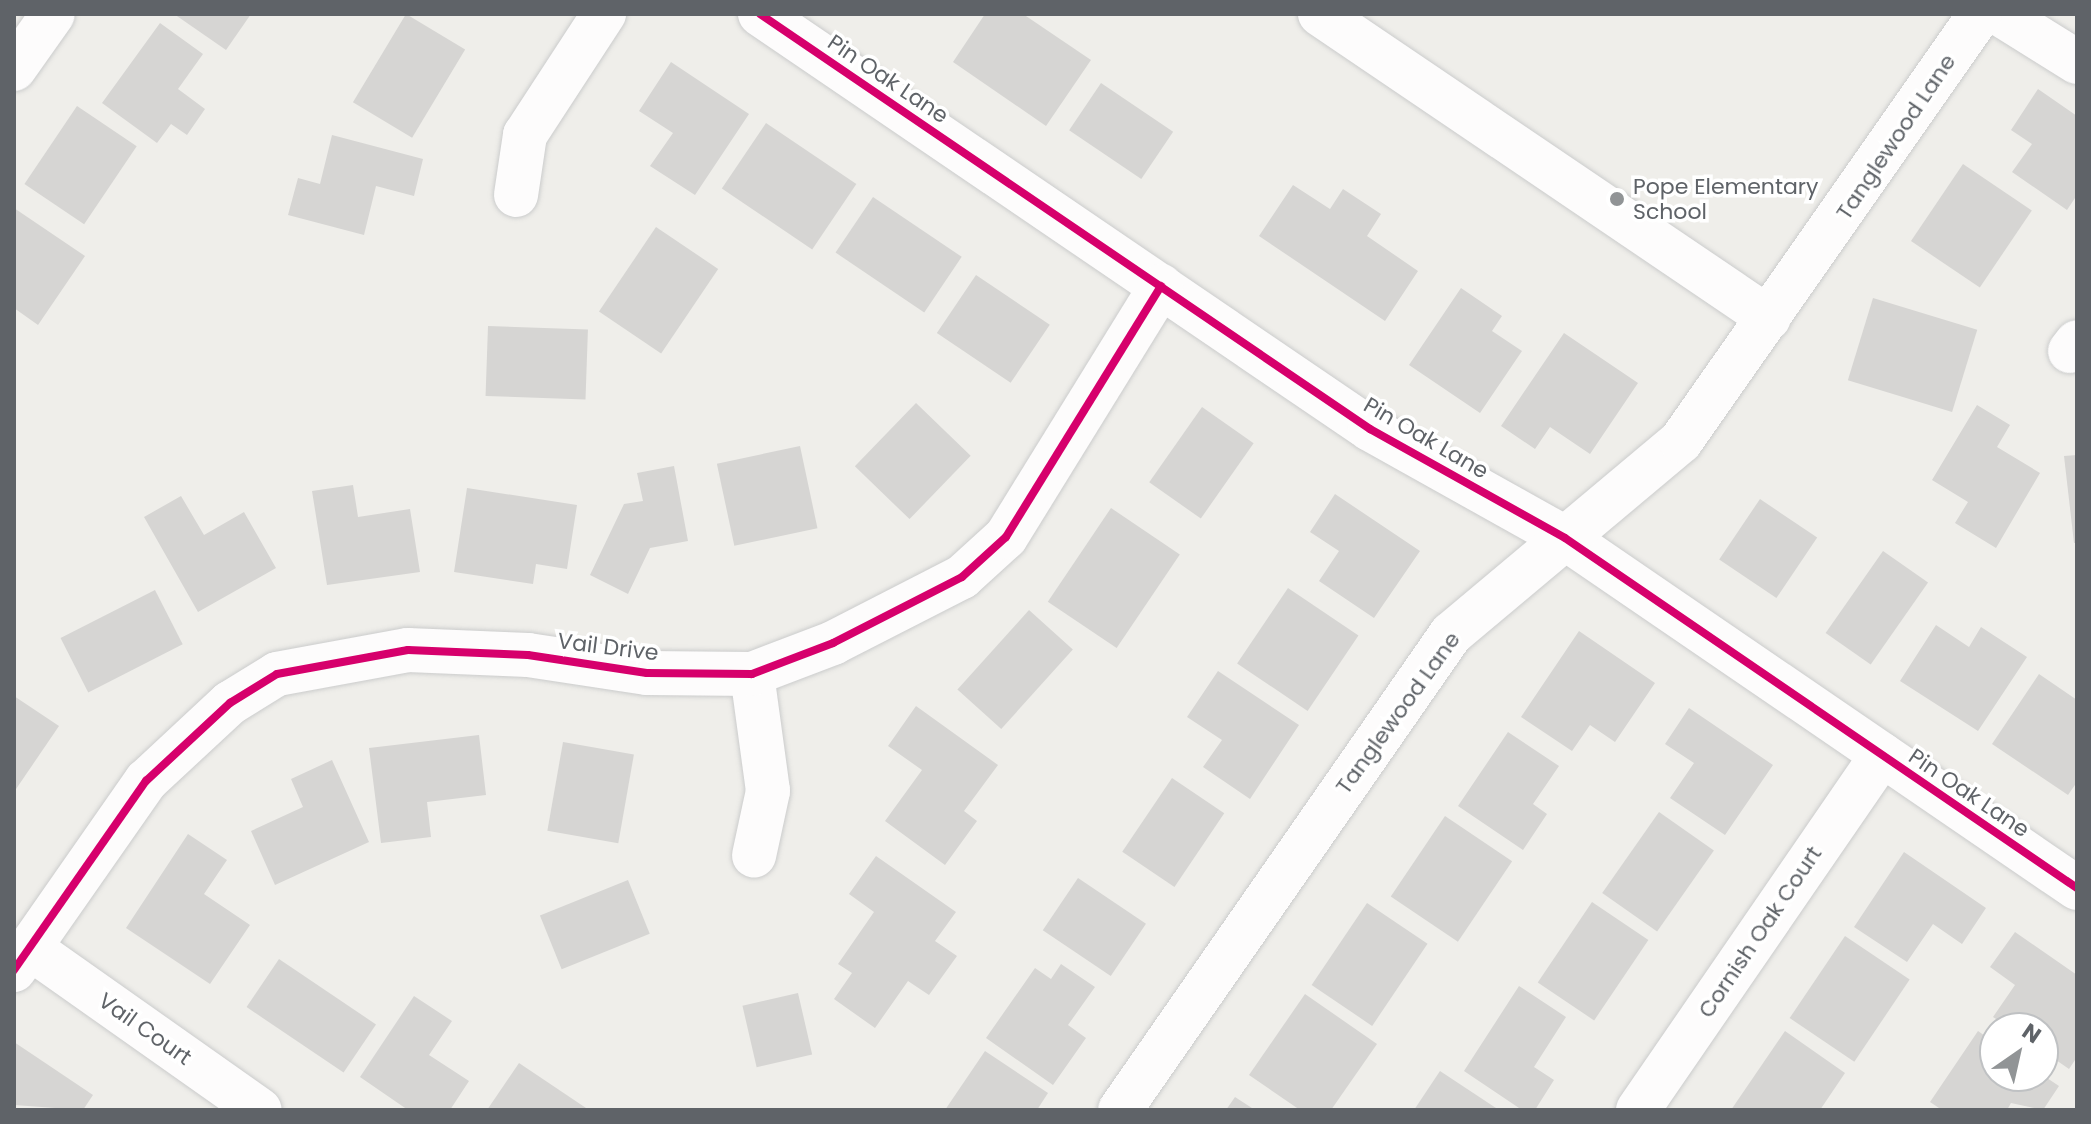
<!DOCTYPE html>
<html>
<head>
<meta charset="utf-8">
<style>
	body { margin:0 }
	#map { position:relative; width:2091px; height:1124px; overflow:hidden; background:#efeeea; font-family:Poppins,sans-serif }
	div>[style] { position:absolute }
	.building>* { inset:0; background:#d6d5d3; transform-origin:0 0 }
	.roads { filter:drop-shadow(0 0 2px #cbcccc) drop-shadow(0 0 2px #cbcccc) }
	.minor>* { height:44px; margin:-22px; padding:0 22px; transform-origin:22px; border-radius:22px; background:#fdfcfc }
	.cycleway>* { height:8px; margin:-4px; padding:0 4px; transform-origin:4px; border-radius:4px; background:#d6006c }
	.dots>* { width:22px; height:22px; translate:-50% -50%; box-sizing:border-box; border:4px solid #fff; border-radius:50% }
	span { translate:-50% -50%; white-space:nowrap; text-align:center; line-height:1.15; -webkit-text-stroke:7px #fff; paint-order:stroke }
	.street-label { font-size:22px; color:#5f6368 }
	.poi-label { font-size:22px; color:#5f6368 }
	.left { translate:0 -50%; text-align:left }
	.frame { position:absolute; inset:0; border:16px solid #5f6368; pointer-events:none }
	.north { position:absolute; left:1979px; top:1012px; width:80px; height:80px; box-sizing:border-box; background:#fff; border:2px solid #bfc1c3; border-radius:50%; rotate:34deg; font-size:22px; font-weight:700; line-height:32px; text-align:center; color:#5f6368 }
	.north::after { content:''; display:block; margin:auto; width:28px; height:36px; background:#919496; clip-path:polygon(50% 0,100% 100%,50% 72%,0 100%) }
</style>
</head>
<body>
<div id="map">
	<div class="building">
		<div style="clip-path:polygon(174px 14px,251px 14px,226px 50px)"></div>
		<div style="left:406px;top:14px;width:69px;height:103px;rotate:31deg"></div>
		<div style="clip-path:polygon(985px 14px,1023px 14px,1091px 60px,1046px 126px,953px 62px)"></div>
		<div style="clip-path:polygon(160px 23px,203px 54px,178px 89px,205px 109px,187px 135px,171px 124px,157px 143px,102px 103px)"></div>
		<div style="clip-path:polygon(671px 62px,749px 114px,695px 195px,650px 166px,673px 133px,639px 111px)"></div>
		<div style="left:1101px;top:83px;width:87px;height:57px;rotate:34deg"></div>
		<div style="clip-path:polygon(2038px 89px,2077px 116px,2077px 195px,2067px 210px,2012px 172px,2032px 144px,2011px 130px)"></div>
		<div style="left:77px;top:106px;width:72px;height:94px;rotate:34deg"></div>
		<div style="left:766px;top:123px;width:109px;height:79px;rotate:34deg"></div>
		<div style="clip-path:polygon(332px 135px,423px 159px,414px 196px,376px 186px,364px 235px,288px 215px,298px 178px,320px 184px)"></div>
		<div style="left:1963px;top:164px;width:83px;height:93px;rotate:34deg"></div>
		<div style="clip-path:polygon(1293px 185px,1330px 209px,1343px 189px,1381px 214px,1367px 236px,1418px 271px,1385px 321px,1259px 236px)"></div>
		<div style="left:873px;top:197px;width:107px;height:67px;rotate:34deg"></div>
		<div style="clip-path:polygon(14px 208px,85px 256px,38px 325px,14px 308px)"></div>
		<div style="left:656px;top:227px;width:75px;height:102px;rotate:34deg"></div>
		<div style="left:976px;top:275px;width:89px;height:70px;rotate:34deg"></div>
		<div style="clip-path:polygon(1461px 288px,1502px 316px,1492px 331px,1522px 351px,1480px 413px,1409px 365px)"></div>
		<div style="left:1873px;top:298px;width:109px;height:86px;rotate:17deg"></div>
		<div style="left:488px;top:326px;width:100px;height:70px;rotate:2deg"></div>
		<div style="clip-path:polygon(1564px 333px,1638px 383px,1590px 454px,1550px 427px,1535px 449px,1501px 426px)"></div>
		<div style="left:916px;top:403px;width:76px;height:88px;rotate:44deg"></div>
		<div style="clip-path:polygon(1977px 405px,2010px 425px,1997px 447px,2040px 473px,1996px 548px,1955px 523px,1968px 502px,1932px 480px)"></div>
		<div style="left:1202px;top:407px;width:63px;height:92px;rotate:35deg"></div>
		<div style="left:800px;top:446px;width:84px;height:85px;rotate:78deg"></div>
		<div style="clip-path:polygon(2077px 455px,2077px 543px,2074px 543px,2064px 456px)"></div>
		<div style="clip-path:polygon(674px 466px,688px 541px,650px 548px,628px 594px,590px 575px,624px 504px,643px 501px,637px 473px)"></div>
		<div style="clip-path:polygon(353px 485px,358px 517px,410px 509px,420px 572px,327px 585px,312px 491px)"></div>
		<div style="clip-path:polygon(467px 488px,577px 505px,567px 569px,536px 564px,533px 584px,454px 572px)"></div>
		<div style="clip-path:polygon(1335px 494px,1420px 551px,1374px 618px,1319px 581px,1339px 551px,1310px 532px)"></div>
		<div style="clip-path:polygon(181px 496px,204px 535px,244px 512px,276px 568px,198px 612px,144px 517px)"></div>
		<div style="left:1760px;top:499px;width:69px;height:73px;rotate:34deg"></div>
		<div style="left:1111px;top:508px;width:83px;height:113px;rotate:34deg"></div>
		<div style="left:1883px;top:551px;width:55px;height:100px;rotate:35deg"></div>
		<div style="left:1288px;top:588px;width:85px;height:91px;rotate:34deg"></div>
		<div style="left:155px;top:590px;width:61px;height:106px;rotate:63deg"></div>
		<div style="left:1029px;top:610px;width:59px;height:107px;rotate:42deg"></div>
		<div style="clip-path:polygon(1936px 625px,1969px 647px,1981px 627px,2027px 657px,1978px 731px,1900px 681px)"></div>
		<div style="clip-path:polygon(1579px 631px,1655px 683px,1615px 742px,1590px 725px,1572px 751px,1521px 717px)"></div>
		<div style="clip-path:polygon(1218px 671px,1299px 725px,1250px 799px,1203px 767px,1222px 740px,1187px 717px)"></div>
		<div style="clip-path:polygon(2039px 674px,2077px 700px,2077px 782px,2068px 795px,1992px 744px)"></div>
		<div style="clip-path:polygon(14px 696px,59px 726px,14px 792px)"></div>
		<div style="clip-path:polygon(916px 706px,998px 765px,964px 811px,977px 821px,945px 865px,885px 821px,922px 770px,888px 746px)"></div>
		<div style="clip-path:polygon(1689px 708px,1773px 765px,1725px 835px,1670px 798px,1694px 763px,1665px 744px)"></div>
		<div style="clip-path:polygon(1508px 732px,1559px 766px,1533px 804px,1547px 814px,1523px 850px,1458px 806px)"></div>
		<div style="clip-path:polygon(479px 735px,486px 795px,427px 802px,431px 837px,381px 843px,369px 748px)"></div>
		<div style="left:563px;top:742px;width:72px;height:90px;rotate:10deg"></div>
		<div style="clip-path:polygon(332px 760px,369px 842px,275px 885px,251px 831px,303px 807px,291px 779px)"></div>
		<div style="left:1172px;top:778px;width:63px;height:89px;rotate:34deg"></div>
		<div style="left:1659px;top:812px;width:67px;height:99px;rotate:35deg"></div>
		<div style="left:1445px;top:816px;width:81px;height:97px;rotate:34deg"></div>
		<div style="clip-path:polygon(188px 834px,227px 860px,204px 894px,250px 925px,210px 984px,126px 928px)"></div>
		<div style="clip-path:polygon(1904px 852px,1986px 908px,1962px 944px,1933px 924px,1907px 962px,1854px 927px)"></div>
		<div style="clip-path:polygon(876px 856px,956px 912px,935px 941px,957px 956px,929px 995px,908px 981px,875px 1028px,834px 999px,852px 973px,838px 964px,874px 912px,849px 894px)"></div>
		<div style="left:1078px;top:878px;width:82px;height:63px;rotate:34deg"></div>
		<div style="left:628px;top:880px;width:58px;height:95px;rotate:68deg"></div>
		<div style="left:1592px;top:902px;width:68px;height:97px;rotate:34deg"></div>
		<div style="left:1367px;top:903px;width:73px;height:99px;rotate:34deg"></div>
		<div style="clip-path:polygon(2015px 932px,2077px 975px,2077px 1057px,2069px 1069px,2043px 1051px,2043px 1028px,2010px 1028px,1993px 1017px,2015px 985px,1990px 967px)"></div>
		<div style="left:1845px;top:936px;width:78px;height:99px;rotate:34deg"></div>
		<div style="left:279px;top:959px;width:117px;height:58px;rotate:34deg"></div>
		<div style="clip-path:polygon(1061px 964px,1095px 987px,1068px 1025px,1086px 1038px,1053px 1085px,986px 1038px,1035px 968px,1051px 979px)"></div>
		<div style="clip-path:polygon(1519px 986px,1566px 1017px,1534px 1067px,1554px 1080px,1535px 1110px,1522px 1110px,1464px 1071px)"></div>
		<div style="left:798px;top:993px;width:63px;height:57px;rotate:77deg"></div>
		<div style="clip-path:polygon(1305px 994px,1377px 1044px,1331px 1110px,1300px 1110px,1249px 1075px)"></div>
		<div style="clip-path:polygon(414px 996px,452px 1021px,429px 1055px,469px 1081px,450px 1110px,408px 1110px,360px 1077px)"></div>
		<div style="clip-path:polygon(1785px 1031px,1845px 1073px,1820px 1110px,1731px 1110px)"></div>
		<div style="clip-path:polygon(1978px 1031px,1995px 1043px,1995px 1076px,2044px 1076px,2059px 1086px,2043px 1110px,2011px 1103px,2007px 1110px,1942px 1110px,1930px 1102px)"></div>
		<div style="clip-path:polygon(14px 1042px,93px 1095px,83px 1110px,14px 1105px)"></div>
		<div style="clip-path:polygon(985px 1051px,1048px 1093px,1037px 1110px,945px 1110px)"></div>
		<div style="clip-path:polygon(519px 1063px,589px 1110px,487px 1110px)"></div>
		<div style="clip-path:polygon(1440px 1071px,1499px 1110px,1414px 1110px)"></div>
		<div style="clip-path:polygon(1235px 1097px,1255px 1110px,1226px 1110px)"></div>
	</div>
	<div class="roads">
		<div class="minor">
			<div style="left:760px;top:14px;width:738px;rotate:34.23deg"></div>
			<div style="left:1370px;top:429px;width:223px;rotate:29.2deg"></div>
			<div style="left:1565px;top:538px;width:620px;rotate:34.36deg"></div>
			<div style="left:1320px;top:14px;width:542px;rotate:34.1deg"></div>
			<div style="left:2000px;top:14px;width:91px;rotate:31.9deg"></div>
			<div style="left:14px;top:69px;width:67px;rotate:-54.7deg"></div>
			<div style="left:516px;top:195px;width:61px;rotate:-81.5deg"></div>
			<div style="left:525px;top:135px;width:145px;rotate:-56.9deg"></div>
			<div style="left:2070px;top:351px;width:11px;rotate:-52deg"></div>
			<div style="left:752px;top:674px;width:118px;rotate:82.2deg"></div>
			<div style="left:768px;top:791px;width:66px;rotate:102.2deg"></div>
			<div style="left:30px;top:948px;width:281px;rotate:35.2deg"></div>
			<div style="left:14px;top:970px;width:231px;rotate:-55.1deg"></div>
			<div style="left:146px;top:781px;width:115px;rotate:-42.9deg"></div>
			<div style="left:230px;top:703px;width:55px;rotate:-31.7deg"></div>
			<div style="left:277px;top:674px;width:133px;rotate:-10.4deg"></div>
			<div style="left:408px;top:650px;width:120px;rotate:2.4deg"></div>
			<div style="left:528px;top:655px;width:120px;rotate:8.6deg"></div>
			<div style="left:647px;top:673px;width:105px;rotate:0.5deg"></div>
			<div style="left:752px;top:674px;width:87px;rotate:-20.9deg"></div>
			<div style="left:833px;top:643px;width:145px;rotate:-27.1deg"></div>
			<div style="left:962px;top:577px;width:59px;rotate:-42.3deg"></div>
			<div style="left:1006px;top:537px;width:295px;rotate:-58.3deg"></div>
			<div style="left:1120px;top:1110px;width:580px;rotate:-55.19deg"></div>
			<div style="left:1451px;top:634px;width:300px;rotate:-40deg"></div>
			<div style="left:1681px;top:441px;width:521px;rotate:-55deg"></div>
			<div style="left:1638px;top:1110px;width:431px;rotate:-55.5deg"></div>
		</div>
	</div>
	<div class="cycleway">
		<div style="left:760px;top:14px;width:738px;rotate:34.23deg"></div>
		<div style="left:1370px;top:429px;width:223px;rotate:29.2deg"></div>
		<div style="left:1565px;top:538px;width:620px;rotate:34.36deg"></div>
		<div style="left:14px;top:970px;width:231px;rotate:-55.1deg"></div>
		<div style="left:146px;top:781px;width:115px;rotate:-42.9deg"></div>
		<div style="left:230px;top:703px;width:55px;rotate:-31.7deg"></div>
		<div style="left:277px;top:674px;width:133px;rotate:-10.4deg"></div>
		<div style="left:408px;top:650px;width:120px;rotate:2.4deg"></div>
		<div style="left:528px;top:655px;width:120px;rotate:8.6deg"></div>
		<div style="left:647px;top:673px;width:105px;rotate:0.5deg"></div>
		<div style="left:752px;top:674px;width:87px;rotate:-20.9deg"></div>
		<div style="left:833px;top:643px;width:145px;rotate:-27.1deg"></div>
		<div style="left:962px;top:577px;width:59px;rotate:-42.3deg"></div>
		<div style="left:1006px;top:537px;width:295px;rotate:-58.3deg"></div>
	</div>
	<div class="dots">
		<div style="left:1617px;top:199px;background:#919496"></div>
	</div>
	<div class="street-label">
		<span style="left:888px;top:79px;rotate:34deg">Pin Oak Lane</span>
		<span style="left:1896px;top:137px;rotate:-56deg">Tanglewood Lane</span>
		<span style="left:1426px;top:438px;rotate:30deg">Pin Oak Lane</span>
		<span style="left:608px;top:647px;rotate:7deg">Vail Drive</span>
		<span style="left:1398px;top:713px;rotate:-54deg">Tanglewood Lane</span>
		<span style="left:1969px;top:793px;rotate:34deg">Pin Oak Lane</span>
		<span style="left:1760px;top:932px;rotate:-56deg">Cornish Oak Court</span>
		<span style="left:145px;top:1029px;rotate:35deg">Vail Court</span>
	</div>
	<div class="poi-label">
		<span class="left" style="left:1633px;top:199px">Pope Elementary<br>School</span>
	</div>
	<div class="frame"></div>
	<div class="north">N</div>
</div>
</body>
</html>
